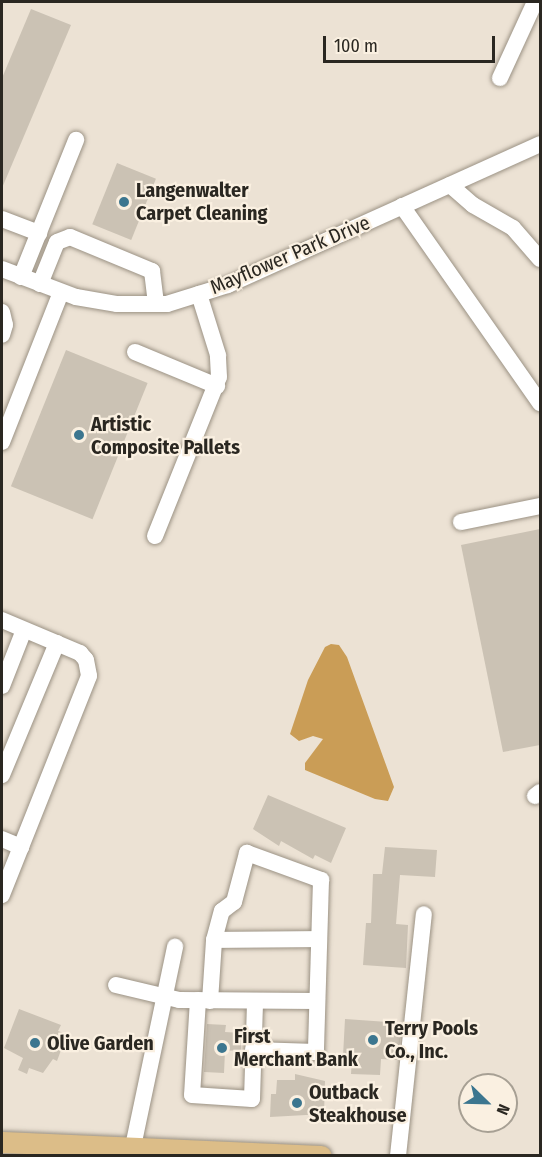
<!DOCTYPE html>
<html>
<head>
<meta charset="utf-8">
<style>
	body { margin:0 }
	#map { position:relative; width:542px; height:1157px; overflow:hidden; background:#ece2d4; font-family:"Fira Sans Condensed",sans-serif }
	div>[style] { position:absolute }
	.water>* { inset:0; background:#ca9d56 }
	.building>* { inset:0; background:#cbc2b4; transform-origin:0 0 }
	.roads { filter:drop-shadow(0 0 2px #9b9284) drop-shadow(0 0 2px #9b9284) }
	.minor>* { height:16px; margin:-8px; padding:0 8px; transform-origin:8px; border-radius:8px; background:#fff }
	.major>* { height:21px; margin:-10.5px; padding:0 10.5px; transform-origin:10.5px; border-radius:10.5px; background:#dcbd88 }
	.dots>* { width:16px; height:16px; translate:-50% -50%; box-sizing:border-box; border:3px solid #faf0e1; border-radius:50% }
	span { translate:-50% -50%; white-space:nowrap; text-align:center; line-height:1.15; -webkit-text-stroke:4.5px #faf0e1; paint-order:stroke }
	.poi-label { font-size:20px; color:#2a2721; font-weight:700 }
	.left { translate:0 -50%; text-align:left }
	.street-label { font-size:20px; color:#2a2721 }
	.frame { position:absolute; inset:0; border:3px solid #2a2721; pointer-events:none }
	.north { position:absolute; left:458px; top:1073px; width:60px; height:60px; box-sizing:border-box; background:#faf0e1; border:2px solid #a7a094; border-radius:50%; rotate:113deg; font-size:16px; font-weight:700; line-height:24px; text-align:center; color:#2a2721 }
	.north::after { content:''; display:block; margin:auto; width:21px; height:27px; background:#3c768f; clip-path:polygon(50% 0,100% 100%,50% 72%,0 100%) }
	.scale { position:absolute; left:323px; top:36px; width:172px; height:27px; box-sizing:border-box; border:3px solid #2a2721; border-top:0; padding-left:8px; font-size:18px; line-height:21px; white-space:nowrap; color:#2a2721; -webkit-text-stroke:4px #faf0e1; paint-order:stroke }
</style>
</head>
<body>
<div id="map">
	<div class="water">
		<div style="clip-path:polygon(331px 644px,339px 645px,347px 657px,394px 787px,388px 801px,375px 799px,305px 770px,305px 763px,323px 739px,313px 736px,299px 741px,290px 734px,308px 680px,325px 647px)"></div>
	</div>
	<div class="building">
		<div style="clip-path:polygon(31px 9px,71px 25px,2px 188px,2px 78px)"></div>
		<div style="left:117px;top:163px;width:42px;height:66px;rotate:22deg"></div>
		<div style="left:66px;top:350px;width:88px;height:147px;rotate:22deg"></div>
		<div style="clip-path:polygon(540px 529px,540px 745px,503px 752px,461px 545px)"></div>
		<div style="clip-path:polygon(268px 795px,346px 828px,331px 863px,315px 855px,313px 859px,281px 841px,279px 846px,253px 829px)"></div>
		<div style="clip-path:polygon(385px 847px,437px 850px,435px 877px,400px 875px,396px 924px,408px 925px,406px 968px,363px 965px,366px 923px,371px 923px,373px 874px,382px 874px)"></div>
		<div style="clip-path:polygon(19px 1009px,61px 1025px,58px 1031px,67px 1034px,57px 1061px,53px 1059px,43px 1073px,29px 1068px,27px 1074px,18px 1070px,23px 1058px,4px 1048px)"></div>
		<div style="clip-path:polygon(345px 1019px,402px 1023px,398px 1060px,381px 1059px,380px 1075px,351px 1074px,352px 1058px,343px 1056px)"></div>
		<div style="clip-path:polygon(207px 1024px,226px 1025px,225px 1032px,241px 1033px,241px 1050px,225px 1051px,224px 1073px,204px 1072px)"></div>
		<div style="clip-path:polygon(295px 1074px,325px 1081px,324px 1114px,270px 1117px,271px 1094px,276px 1094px,277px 1080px,295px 1080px)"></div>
	</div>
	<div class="roads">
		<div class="minor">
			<div style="left:500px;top:78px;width:84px;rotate:-65.3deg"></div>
			<div style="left:450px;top:185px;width:30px;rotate:41deg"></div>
			<div style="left:473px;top:205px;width:46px;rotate:29.9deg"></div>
			<div style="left:513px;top:228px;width:41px;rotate:48.9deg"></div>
			<div style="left:402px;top:206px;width:241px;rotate:55deg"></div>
			<div style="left:2px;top:219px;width:40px;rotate:21deg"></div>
			<div style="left:2px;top:269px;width:79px;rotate:20.7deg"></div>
			<div style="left:76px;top:297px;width:42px;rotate:9.7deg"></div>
			<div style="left:117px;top:304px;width:50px"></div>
			<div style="left:167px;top:304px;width:64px;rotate:-17.3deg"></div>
			<div style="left:228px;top:285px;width:342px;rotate:-24.3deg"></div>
			<div style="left:21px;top:277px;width:148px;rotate:-68.1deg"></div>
			<div style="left:40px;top:284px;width:45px;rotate:-68deg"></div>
			<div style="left:57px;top:242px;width:14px;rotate:-21deg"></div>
			<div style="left:70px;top:237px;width:89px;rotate:22.5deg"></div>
			<div style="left:152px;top:271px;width:33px;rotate:83deg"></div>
			<div style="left:2px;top:312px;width:13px;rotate:77deg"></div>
			<div style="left:5px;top:325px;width:10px;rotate:107deg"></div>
			<div style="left:135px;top:352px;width:89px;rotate:22.5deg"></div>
			<div style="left:2px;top:442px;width:161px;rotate:-68.5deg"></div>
			<div style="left:461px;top:522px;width:81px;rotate:-11.4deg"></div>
			<div style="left:155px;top:536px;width:171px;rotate:-68.1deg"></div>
			<div style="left:219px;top:377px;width:22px;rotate:-93deg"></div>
			<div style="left:218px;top:355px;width:64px;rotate:-107.3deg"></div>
			<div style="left:2px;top:620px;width:85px;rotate:22.9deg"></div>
			<div style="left:80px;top:653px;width:9px;rotate:49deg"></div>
			<div style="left:86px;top:660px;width:16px;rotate:79deg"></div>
			<div style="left:89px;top:676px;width:236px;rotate:111.7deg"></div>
			<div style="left:2px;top:686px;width:60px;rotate:-68.6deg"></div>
			<div style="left:2px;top:775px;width:143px;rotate:-67.4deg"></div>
			<div style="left:535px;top:796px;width:6px;rotate:-39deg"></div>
			<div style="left:2px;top:839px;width:21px;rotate:23deg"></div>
			<div style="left:214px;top:940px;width:105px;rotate:-0.5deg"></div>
			<div style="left:116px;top:985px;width:65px;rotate:13.4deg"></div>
			<div style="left:179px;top:1000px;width:138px;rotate:0.4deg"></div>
			<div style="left:198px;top:1000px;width:95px;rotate:93.6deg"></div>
			<div style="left:192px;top:1095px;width:60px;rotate:3.8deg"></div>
			<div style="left:252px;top:1099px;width:98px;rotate:-88.2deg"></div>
			<div style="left:210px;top:1001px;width:61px;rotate:-86.2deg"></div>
			<div style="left:214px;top:940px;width:30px;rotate:-75deg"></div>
			<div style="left:222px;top:911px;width:15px;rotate:-37deg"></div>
			<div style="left:234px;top:902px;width:51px;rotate:-75.1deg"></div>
			<div style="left:247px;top:853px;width:79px;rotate:20deg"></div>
			<div style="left:321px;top:880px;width:172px;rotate:91.7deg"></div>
			<div style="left:316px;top:1052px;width:63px;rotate:-178.2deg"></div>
			<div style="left:131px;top:1156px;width:214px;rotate:-78.1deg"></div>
			<div style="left:398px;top:1156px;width:243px;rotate:-83.9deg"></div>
		</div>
		<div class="major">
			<div style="left:2px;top:1142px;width:319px;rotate:2.5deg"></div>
		</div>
	</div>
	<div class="dots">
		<div style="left:124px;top:202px;background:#3c768f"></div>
		<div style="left:79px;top:435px;background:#3c768f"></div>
		<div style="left:373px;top:1040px;background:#3c768f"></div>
		<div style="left:35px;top:1043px;background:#3c768f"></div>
		<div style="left:222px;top:1048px;background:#3c768f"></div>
		<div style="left:297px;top:1103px;background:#3c768f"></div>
	</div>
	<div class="poi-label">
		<span class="left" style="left:136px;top:202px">Langenwalter<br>Carpet Cleaning</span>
		<span class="left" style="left:91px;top:436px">Artistic<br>Composite Pallets</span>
		<span class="left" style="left:385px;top:1040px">Terry Pools<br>Co., Inc.</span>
		<span class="left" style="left:234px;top:1048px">First<br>Merchant Bank</span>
		<span class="left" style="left:47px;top:1043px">Olive Garden</span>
		<span class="left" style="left:309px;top:1104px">Outback<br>Steakhouse</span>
	</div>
	<div class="street-label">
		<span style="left:290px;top:255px;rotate:-23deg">Mayflower Park Drive</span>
	</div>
	<div class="frame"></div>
	<div class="north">N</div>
	<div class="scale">100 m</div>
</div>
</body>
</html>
